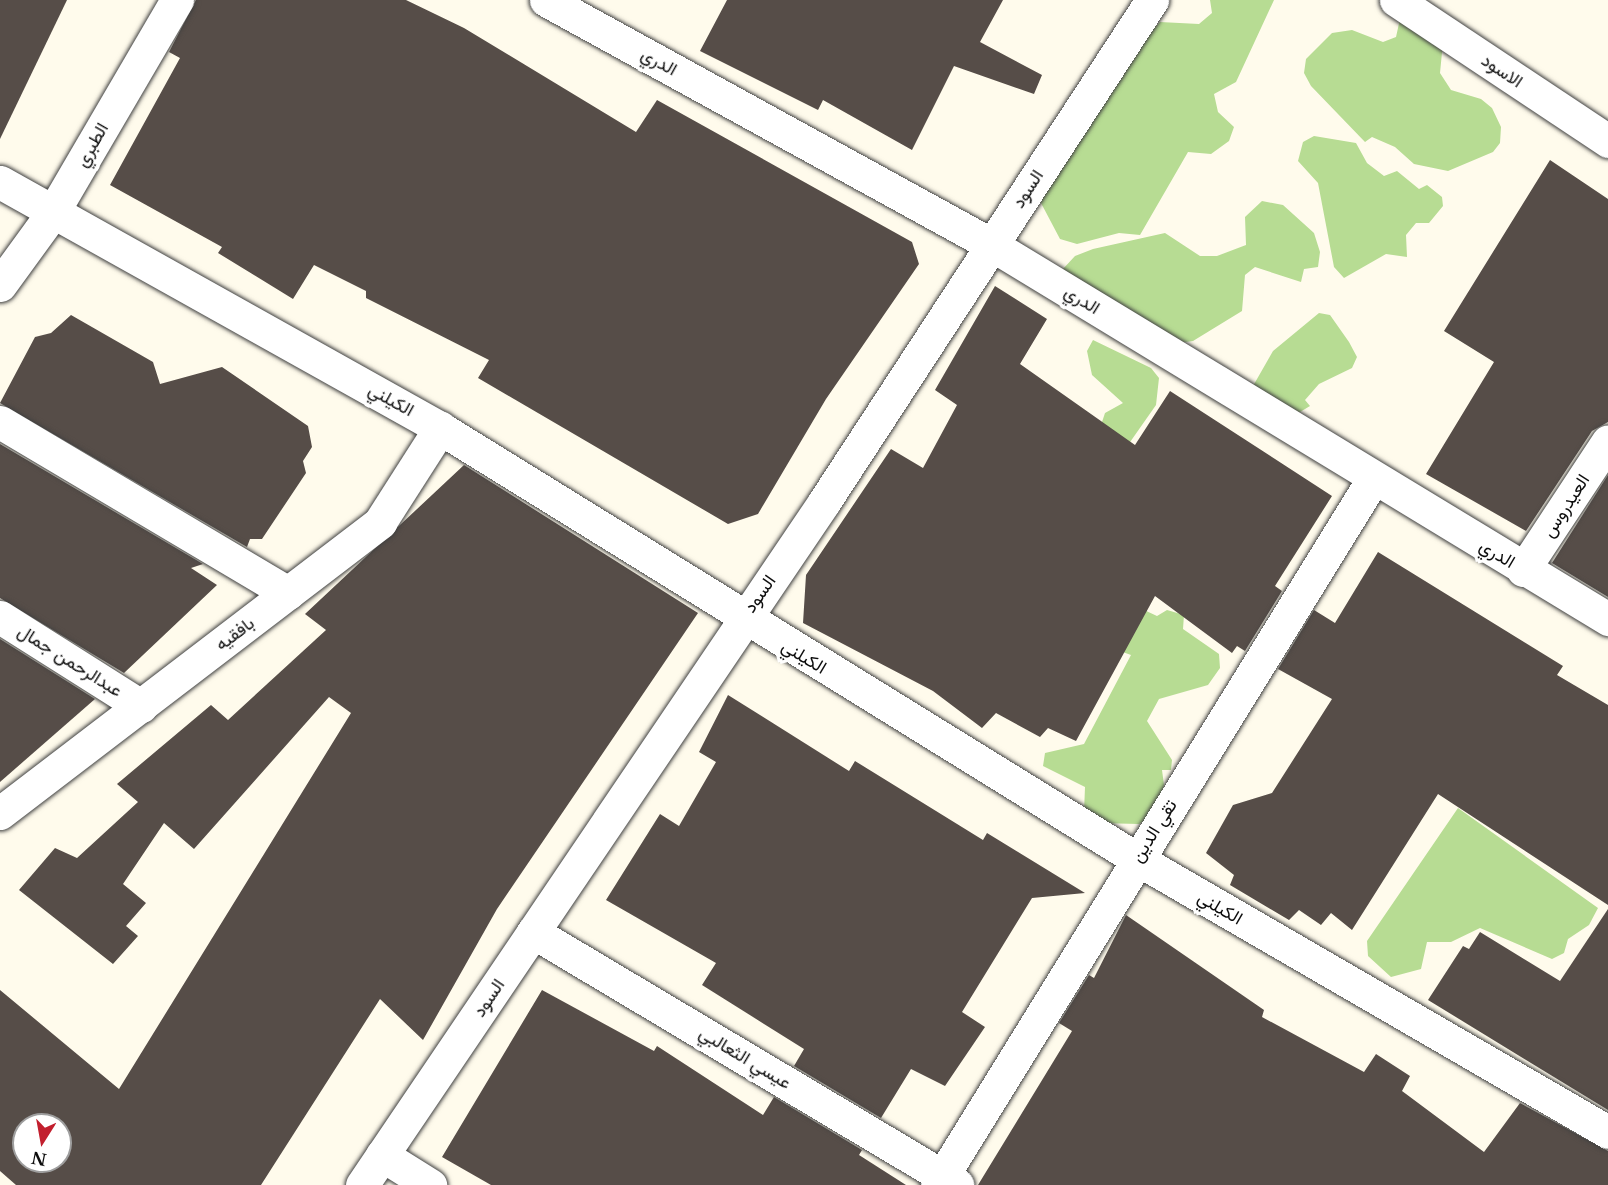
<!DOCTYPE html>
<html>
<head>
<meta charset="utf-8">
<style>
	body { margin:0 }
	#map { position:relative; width:1608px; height:1185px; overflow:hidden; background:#fffbec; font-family:"Libre Baskerville",Vazirmatn,serif }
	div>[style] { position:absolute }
	.forest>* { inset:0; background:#b7dc93 }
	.building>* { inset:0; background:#564d48 }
	.roads { filter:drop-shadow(0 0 2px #404040) drop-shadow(0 0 2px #404040) }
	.minor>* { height:33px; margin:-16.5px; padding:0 16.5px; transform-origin:16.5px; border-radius:16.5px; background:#fff }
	span { translate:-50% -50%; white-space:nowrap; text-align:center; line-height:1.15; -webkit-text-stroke:6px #fff; paint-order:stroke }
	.street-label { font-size:18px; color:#0d0d0d }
	.north { position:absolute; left:12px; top:1113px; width:60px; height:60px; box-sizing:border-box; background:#fff; border:2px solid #9e9e9e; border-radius:50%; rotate:191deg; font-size:16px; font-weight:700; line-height:24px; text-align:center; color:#0d0d0d }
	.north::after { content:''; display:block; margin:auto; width:21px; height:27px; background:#c21f2e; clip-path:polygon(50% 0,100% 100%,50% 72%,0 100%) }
</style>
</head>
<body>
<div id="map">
	<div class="forest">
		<div style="clip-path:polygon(1210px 0,1274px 0,1236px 82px,1214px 94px,1218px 112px,1234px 127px,1229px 141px,1211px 154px,1188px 152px,1140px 235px,1119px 233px,1077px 244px,1060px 239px,1041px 203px,1045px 183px,1145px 37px,1160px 22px,1199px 24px,1212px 13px)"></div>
		<div style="clip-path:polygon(1400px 19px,1444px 32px,1440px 73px,1451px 90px,1481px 99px,1492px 108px,1501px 127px,1500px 143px,1493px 152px,1448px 171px,1414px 164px,1395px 147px,1372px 137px,1365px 142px,1311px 86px,1304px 73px,1306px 59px,1332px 33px,1352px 30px,1383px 42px,1396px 37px)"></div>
		<div style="clip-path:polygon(1314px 136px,1356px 143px,1367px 163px,1384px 176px,1397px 171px,1419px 189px,1427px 185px,1442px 197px,1443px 206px,1429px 223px,1416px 223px,1406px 235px,1407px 257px,1386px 254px,1344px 278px,1334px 267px,1318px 183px,1298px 161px,1303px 142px)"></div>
		<div style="clip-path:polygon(1262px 201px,1283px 205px,1314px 233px,1320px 252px,1318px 267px,1304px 269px,1301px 282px,1255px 267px,1245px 275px,1242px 311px,1193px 341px,1172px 344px,1062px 270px,1075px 256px,1093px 249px,1165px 233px,1200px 256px,1217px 256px,1246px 245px,1245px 217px)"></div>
		<div style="clip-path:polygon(1319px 313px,1330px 315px,1349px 342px,1357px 357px,1352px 368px,1319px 384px,1305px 400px,1310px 406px,1295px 415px,1249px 393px,1273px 351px)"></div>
		<div style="clip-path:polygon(1093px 340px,1151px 368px,1159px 378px,1156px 405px,1128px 445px,1100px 428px,1105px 413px,1123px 403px,1092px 375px,1087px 351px)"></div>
		<div style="clip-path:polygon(1142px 609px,1157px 616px,1167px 610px,1184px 615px,1183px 629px,1219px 654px,1220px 668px,1208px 685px,1159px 699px,1147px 721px,1172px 760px,1171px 770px,1162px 770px,1164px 785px,1154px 816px,1139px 824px,1098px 823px,1084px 812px,1085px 787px,1043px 766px,1045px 753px,1084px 744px,1131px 655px,1117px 650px)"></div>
		<div style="clip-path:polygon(1458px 808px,1598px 908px,1589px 925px,1568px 939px,1564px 953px,1552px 959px,1480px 928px,1451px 942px,1427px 942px,1421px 969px,1391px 977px,1368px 956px,1367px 941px)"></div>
	</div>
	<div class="building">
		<div style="clip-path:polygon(0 0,67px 0,0 139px)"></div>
		<div style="clip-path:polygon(196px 0,406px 0,464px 28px,636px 132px,657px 100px,912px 242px,919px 264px,826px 399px,758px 514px,728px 524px,478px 378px,489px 360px,366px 298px,366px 291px,314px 265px,293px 299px,218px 253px,222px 247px,110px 185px,180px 58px,169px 52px)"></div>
		<div style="clip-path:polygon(727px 0,1003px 0,980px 42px,1042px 75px,1034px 94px,954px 66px,912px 150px,823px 100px,818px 110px,700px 51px)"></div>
		<div style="clip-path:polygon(1550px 160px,1608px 199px,1608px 422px,1592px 431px,1526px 531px,1426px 474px,1494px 362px,1444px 331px)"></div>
		<div style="clip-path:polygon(995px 286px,1047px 319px,1020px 364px,1135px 445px,1170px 391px,1332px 496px,1275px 586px,1282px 591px,1245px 651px,1237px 646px,1232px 653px,1155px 596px,1076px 741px,1048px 728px,1040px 737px,996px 713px,982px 728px,933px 691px,803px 623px,806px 575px,891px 449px,923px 468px,957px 405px,935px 390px)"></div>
		<div style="clip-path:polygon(71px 315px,153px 362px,160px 384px,222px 367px,308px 426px,312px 447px,303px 461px,306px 473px,262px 539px,250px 539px,247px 547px,0 403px,35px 337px,51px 333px)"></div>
		<div style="clip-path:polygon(0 444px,203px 564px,191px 568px,217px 585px,124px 673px,0 598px)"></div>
		<div style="clip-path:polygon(evenodd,464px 465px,698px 613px,497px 909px,423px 1040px,380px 999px,261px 1185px,16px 1185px,0 1171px,0 990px,119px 1089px,351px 713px,329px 697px,194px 849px,164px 823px,123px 884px,146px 903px,126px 926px,138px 936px,113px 964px,19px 890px,55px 848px,77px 858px,138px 802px,117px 784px,211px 705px,228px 720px,326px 630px,305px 614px,464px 465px,24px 1125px,60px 1125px,60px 1161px,24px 1161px,24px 1125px)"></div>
		<div style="clip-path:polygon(1608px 475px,1608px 597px,1552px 563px)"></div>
		<div style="clip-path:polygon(1378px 552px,1563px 666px,1557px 675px,1608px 705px,1608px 905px,1438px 794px,1352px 930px,1331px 913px,1321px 925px,1299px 910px,1289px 920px,1230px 885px,1234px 875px,1206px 853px,1233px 805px,1272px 793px,1332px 699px,1278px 669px,1314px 610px,1335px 623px)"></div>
		<div style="clip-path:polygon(0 639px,95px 699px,0 782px)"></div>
		<div style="clip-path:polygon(728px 695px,849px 771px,855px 761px,983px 840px,987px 833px,1085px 893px,1032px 898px,962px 1012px,985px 1027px,945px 1086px,911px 1069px,881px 1118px,794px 1066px,804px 1049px,702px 985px,716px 963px,606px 900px,660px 814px,679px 826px,716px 762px,699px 752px)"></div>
		<div style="clip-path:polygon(1608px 909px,1608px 1110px,1428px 1000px,1463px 946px,1469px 949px,1480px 932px,1560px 981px)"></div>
		<div style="clip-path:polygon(1126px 915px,1264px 1010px,1262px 1017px,1364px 1072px,1376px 1054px,1410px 1076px,1402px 1091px,1484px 1152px,1520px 1103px,1608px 1151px,1608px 1185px,978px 1185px,1072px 1031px,1059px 1023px,1089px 975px,1094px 978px)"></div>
		<div style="clip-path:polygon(542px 990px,654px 1051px,657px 1046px,763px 1115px,774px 1097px,862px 1150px,859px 1155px,906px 1185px,491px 1185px,442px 1157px)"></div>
	</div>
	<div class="roads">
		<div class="minor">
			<div style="left:546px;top:0;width:509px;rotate:28.78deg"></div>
			<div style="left:992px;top:245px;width:721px;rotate:31.26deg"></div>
			<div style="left:1396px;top:0;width:255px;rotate:33.6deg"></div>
			<div style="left:0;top:182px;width:504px;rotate:29.21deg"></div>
			<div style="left:440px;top:428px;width:819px;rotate:31.73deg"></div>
			<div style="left:1137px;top:859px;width:544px;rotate:30.1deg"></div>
			<div style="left:0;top:285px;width:90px;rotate:-54deg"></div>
			<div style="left:53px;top:212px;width:246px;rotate:-59.7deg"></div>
			<div style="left:0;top:422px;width:335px;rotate:30.7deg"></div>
			<div style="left:1523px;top:570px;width:154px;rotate:-56.6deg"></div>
			<div style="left:0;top:617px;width:167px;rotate:32.3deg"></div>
			<div style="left:0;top:813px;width:479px;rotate:-37.4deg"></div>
			<div style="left:380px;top:522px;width:112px;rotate:-57.4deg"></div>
			<div style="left:533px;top:932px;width:494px;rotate:30.8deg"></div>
			<div style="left:382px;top:1155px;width:57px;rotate:32deg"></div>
			<div style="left:362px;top:1185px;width:825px;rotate:-55.92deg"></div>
			<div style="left:824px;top:502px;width:600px;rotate:-56.84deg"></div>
			<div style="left:937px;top:1185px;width:830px;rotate:-58.3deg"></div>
		</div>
	</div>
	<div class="street-label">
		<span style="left:659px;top:62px;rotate:29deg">الدري</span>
		<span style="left:1502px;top:71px;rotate:34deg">الاسود</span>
		<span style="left:92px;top:145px;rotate:-60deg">الطبري</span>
		<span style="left:1028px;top:189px;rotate:-57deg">السود</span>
		<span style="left:1082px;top:300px;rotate:32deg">الدري</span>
		<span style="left:391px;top:400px;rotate:29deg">الكيلني</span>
		<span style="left:1566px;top:506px;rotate:-57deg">العيدروس</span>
		<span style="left:1497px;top:554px;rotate:31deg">الدري</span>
		<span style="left:760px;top:594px;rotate:-55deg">السود</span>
		<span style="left:235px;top:634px;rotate:-37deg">بافقيه</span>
		<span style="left:804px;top:657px;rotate:31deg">الكيلني</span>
		<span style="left:70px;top:661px;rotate:32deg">عبدالرحمن جمال</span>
		<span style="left:1154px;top:831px;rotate:-58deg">تقي الدين</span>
		<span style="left:1220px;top:908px;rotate:30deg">الكيلني</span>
		<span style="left:489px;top:998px;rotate:-56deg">السود</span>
		<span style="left:745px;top:1058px;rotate:31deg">عيسي الثعالبي</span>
	</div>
	<div class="north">N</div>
</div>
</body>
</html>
